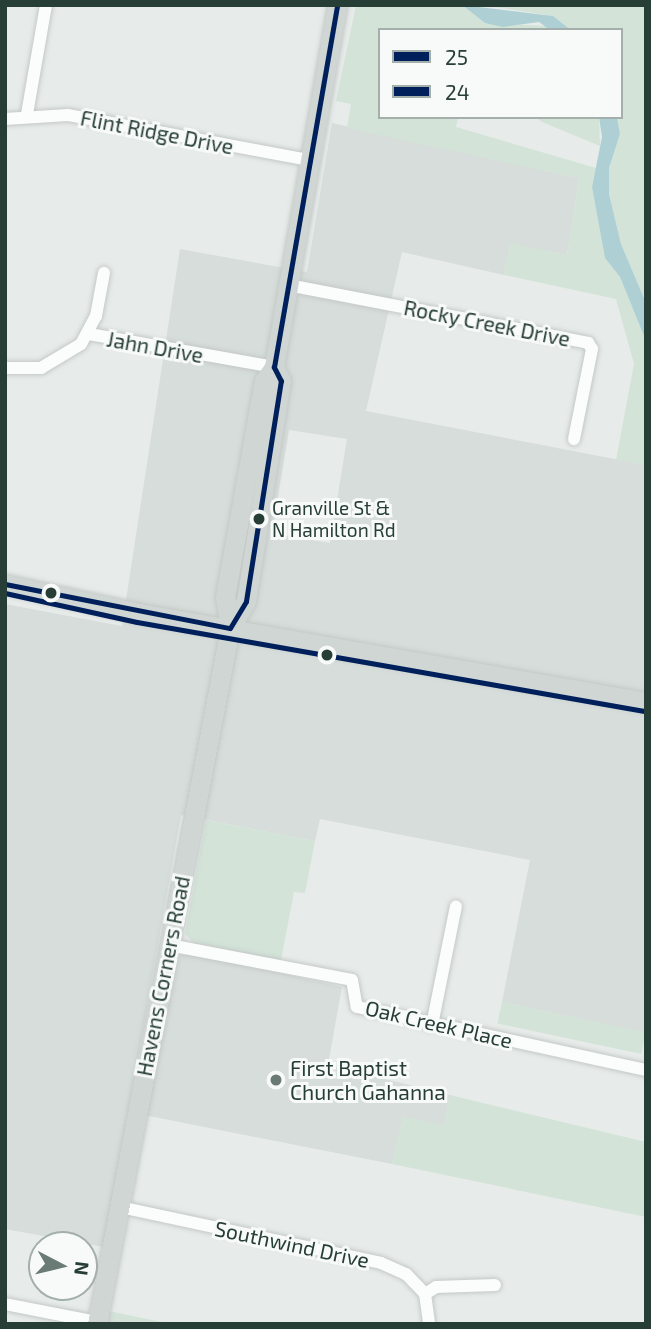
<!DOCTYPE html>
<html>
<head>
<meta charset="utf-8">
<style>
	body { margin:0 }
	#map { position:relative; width:651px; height:1329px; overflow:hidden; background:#e7ecea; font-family:"Exo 2",sans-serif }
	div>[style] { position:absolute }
	.built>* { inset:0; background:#d6ddda }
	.green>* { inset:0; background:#d3e3d8; transform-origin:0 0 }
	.water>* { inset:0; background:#aecfd4 }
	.roads { filter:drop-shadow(0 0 2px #c4c9c7) drop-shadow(0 0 2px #c4c9c7) }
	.minor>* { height:12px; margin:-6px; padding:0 6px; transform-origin:6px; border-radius:6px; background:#fbfcfc }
	.primary>* { height:19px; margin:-9.5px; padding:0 9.5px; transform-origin:9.5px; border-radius:9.5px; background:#d0d6d4 }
	.bus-1>* { height:5px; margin:-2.5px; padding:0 2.5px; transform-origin:2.5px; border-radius:2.5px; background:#00205b }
	.bus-2>* { height:5px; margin:-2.5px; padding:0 2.5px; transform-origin:2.5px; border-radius:2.5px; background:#00205b }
	.dots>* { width:19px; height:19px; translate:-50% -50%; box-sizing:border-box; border:4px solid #f7faf8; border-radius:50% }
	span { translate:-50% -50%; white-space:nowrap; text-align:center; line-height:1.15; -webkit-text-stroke:6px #f7faf8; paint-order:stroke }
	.bus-label { font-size:19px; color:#273e37 }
	.left { translate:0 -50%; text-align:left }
	.street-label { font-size:21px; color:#273e37 }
	.poi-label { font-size:21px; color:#273e37 }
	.frame { position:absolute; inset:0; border:7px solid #273e37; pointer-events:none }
	.legend { position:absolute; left:378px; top:28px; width:245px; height:91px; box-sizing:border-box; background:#f7faf8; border:2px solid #a4afab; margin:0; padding:9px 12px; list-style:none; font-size:21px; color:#273e37 }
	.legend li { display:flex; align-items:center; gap:14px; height:35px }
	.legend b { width:35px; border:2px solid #a4afab }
	.north { position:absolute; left:28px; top:1231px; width:70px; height:70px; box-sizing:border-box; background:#f7faf8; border:2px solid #a4afab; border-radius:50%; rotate:97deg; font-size:19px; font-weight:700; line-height:28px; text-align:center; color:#273e37 }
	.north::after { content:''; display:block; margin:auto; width:24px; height:32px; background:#6a7b76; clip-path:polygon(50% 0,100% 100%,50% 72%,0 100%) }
</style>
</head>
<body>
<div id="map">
	<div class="built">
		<div style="clip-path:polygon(evenodd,332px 123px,579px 178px,567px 255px,510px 244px,504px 275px,402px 252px,366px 411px,646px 465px,646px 1033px,502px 1002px,530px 860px,320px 819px,315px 841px,181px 815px,104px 1247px,5px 1229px,5px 604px,122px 626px,180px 249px,307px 272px,332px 123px,289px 430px,347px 439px,330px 543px,272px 533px,289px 430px)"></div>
		<div style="clip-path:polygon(191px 953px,342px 987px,328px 1065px,450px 1095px,444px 1126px,403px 1117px,392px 1164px,144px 1115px,165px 999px,180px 955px)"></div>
	</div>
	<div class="green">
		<div style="clip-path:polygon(356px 5px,462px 5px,485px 23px,547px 26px,550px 30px,380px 30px,380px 117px,458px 117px,456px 127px,596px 168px,592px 187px,605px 258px,620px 277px,646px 341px,646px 465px,616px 460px,634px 364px,616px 299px,504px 275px,510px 243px,567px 255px,579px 178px,347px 128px,351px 104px,336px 101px)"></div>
		<div style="clip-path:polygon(483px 5px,646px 5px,646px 303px,621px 244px,609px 194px,609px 168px,620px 134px,617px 117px,621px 117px,621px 30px,571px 30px,553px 16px)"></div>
		<div style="clip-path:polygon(535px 117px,599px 117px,600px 146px,542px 122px)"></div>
		<div style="clip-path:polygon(206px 820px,315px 841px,305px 893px,294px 892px,281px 960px,195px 944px,185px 934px)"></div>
		<div style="left:502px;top:1002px;width:147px;height:22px;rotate:12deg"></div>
		<div style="clip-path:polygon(450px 1095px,646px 1142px,646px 1217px,392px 1164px,403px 1116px,444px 1126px)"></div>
		<div style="clip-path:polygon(109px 1311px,171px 1324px,106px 1324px)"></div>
	</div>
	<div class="water">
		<div style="clip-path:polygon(462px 5px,553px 16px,571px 30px,550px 30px,539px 22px,503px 27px,485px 23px)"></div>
		<div style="clip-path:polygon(599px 117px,617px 117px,620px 134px,609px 168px,609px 194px,621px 244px,646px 303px,646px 341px,620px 277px,605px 258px,592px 187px,602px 137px)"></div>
	</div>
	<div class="roads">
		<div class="minor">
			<div style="left:27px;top:114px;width:111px;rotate:-80.1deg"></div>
			<div style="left:5px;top:119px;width:63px;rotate:-3.6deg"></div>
			<div style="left:68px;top:115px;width:245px;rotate:10.6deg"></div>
			<div style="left:288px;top:285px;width:306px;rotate:10.9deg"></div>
			<div style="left:588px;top:343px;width:7px;rotate:56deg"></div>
			<div style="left:592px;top:349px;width:92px;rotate:101.3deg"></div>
			<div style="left:89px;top:334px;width:188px;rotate:10.1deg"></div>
			<div style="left:5px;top:368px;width:36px"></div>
			<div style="left:41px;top:368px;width:47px;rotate:-31deg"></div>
			<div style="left:81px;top:344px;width:32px;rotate:-62deg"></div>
			<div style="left:96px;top:316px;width:44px;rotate:-79.5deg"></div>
			<div style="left:169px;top:945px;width:186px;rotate:10.8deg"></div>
			<div style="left:352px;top:980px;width:27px;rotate:80deg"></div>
			<div style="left:357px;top:1007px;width:296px;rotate:12.3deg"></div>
			<div style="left:432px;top:1025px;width:121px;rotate:-78.6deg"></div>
			<div style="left:120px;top:1207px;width:267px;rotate:12.1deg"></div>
			<div style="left:381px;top:1263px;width:27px;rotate:24deg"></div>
			<div style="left:406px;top:1274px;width:28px;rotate:46deg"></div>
			<div style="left:425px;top:1294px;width:30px;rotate:82deg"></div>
			<div style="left:425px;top:1294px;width:13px;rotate:-32deg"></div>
			<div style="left:436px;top:1287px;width:59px;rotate:-1.9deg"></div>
			<div style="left:5px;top:1304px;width:94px;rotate:11.1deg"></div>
		</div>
		<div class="primary">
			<div style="left:5px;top:584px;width:137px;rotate:12.2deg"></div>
			<div style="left:139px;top:613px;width:515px;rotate:9.96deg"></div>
			<div style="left:230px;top:628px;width:31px;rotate:-99deg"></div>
			<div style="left:225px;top:597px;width:219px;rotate:-79.8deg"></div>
			<div style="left:264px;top:381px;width:17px;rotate:-54deg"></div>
			<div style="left:274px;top:367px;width:367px;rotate:-80.1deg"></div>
			<div style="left:97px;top:1324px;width:709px;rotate:-79.18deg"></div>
			<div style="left:230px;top:628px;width:31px;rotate:-59deg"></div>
			<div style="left:246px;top:601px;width:223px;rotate:-81deg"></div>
			<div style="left:281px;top:381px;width:16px;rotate:-117deg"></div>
		</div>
	</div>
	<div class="bus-1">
		<div style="left:5px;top:584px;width:229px;rotate:11.1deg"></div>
		<div style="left:230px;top:628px;width:31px;rotate:-59deg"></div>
		<div style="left:246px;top:601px;width:223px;rotate:-81deg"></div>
		<div style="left:281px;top:381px;width:16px;rotate:-117deg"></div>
		<div style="left:274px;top:367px;width:367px;rotate:-80.1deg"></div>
	</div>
	<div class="bus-2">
		<div style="left:5px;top:593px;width:135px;rotate:12.4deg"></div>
		<div style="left:137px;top:622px;width:515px;rotate:9.96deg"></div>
	</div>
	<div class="dots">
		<div style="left:259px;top:519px;background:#273e37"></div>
		<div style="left:51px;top:593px;background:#273e37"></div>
		<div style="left:327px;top:655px;background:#273e37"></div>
		<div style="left:276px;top:1080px;background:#6a7b76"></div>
	</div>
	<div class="bus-label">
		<span class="left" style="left:272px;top:519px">Granville St &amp;<br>N Hamilton Rd</span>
	</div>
	<div class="street-label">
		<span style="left:157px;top:132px;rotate:11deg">Flint Ridge Drive</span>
		<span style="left:487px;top:323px;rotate:11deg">Rocky Creek Drive</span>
		<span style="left:155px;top:347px;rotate:10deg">Jahn Drive</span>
		<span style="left:163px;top:976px;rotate:-79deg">Havens Corners Road</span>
		<span style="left:439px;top:1024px;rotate:13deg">Oak Creek Place</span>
		<span style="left:292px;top:1244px;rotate:12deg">Southwind Drive</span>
	</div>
	<div class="poi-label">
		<span class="left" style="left:290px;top:1080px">First Baptist<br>Church Gahanna</span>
	</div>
	<div class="frame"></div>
	<ul class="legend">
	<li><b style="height:9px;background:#00205b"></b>25</li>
	<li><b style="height:9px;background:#00205b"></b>24</li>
	</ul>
	<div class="north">N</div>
</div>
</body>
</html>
